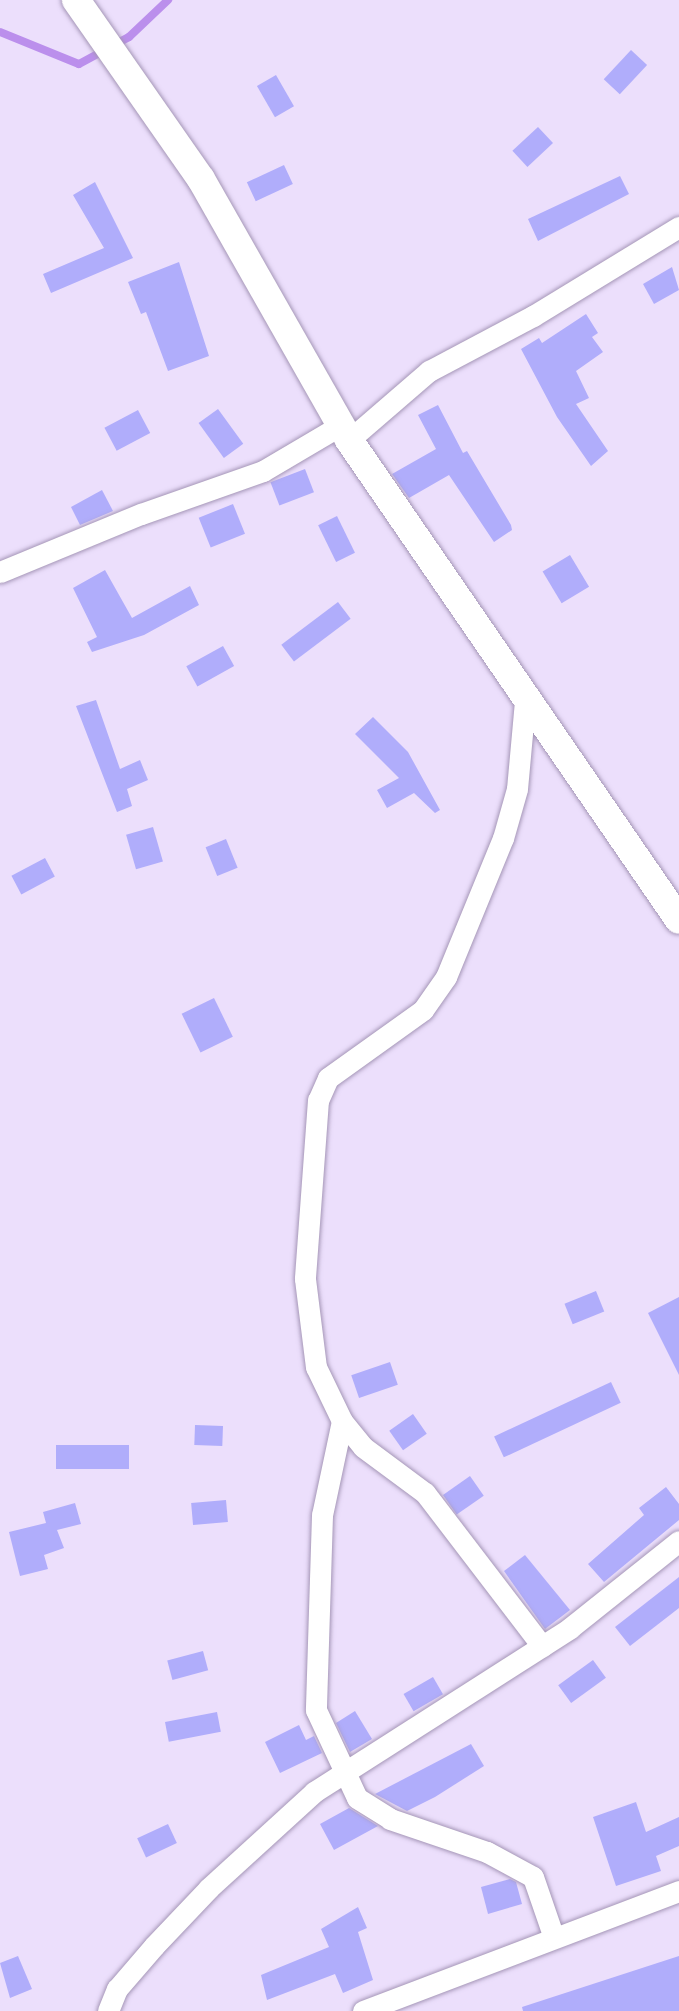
<!DOCTYPE html>
<html>
<head>
<meta charset="utf-8">
<style>
	body { margin:0 }
	#map { position:relative; width:679px; height:2011px; overflow:hidden; background:#ecdffc; font-family:"PT Serif",serif }
	div>[style] { position:absolute }
	.stream>* { height:8px; margin:-4px; padding:0 4px; transform-origin:4px; border-radius:4px; background:#bb8fec }
	.building>* { inset:0; background:#b0adfb; transform-origin:0 0 }
	.roads { filter:drop-shadow(0 0 2px #a596b7) drop-shadow(0 0 2px #a596b7) }
	.street>* { height:21px; margin:-10.5px; padding:0 10.5px; transform-origin:10.5px; border-radius:10.5px; background:#fff }
	.secondary>* { height:28px; margin:-14px; padding:0 14px; transform-origin:14px; border-radius:14px; background:#fff }
	span { translate:-50% -50%; white-space:nowrap; text-align:center; line-height:1.15; -webkit-text-stroke:4.5px #ecdffc; paint-order:stroke }
</style>
</head>
<body>
<div id="map">
	<div class="stream">
		<div style="left:0;top:32px;width:85px;rotate:22.1deg"></div>
		<div style="left:79px;top:64px;width:57px;rotate:-28.4deg"></div>
		<div style="left:129px;top:37px;width:54px;rotate:-43.5deg"></div>
	</div>
	<div class="building">
		<div style="left:631px;top:50px;width:22px;height:40px;rotate:43deg"></div>
		<div style="left:276px;top:75px;width:36px;height:22px;rotate:60deg"></div>
		<div style="left:538px;top:127px;width:22px;height:35px;rotate:47deg"></div>
		<div style="left:284px;top:165px;width:21px;height:41px;rotate:65deg"></div>
		<div style="clip-path:polygon(620px 176px,629px 194px,538px 241px,528px 219px)"></div>
		<div style="clip-path:polygon(95px 182px,133px 258px,51px 293px,43px 274px,104px 248px,73px 195px)"></div>
		<div style="clip-path:polygon(179px 262px,209px 356px,168px 371px,146px 312px,141px 314px,128px 282px)"></div>
		<div style="clip-path:polygon(672px 267px,679px 290px,654px 304px,643px 284px)"></div>
		<div style="clip-path:polygon(586px 314px,598px 333px,592px 337px,603px 352px,576px 371px,589px 398px,576px 404px,608px 451px,591px 466px,557px 417px,521px 349px,539px 338px,542px 343px)"></div>
		<div style="clip-path:polygon(438px 405px,463px 453px,467px 451px,511px 525px,512px 530px,494px 542px,449px 475px,409px 498px,392px 474px,436px 449px,418px 415px)"></div>
		<div style="left:218px;top:409px;width:43px;height:24px;rotate:54deg"></div>
		<div style="left:138px;top:410px;width:26px;height:38px;rotate:62deg"></div>
		<div style="left:305px;top:469px;width:25px;height:37px;rotate:69deg"></div>
		<div style="clip-path:polygon(102px 490px,113px 511px,80px 525px,71px 507px)"></div>
		<div style="left:233px;top:504px;width:32px;height:37px;rotate:68deg"></div>
		<div style="left:337px;top:516px;width:41px;height:21px;rotate:64deg"></div>
		<div style="left:570px;top:555px;width:37px;height:32px;rotate:59deg"></div>
		<div style="clip-path:polygon(105px 570px,132px 618px,190px 586px,199px 605px,144px 635px,92px 652px,87px 642px,97px 637px,73px 588px)"></div>
		<div style="left:338px;top:602px;width:21px;height:71px;rotate:53deg"></div>
		<div style="left:223px;top:646px;width:23px;height:42px;rotate:61deg"></div>
		<div style="clip-path:polygon(96px 700px,120px 769px,140px 760px,148px 780px,127px 789px,132px 806px,117px 812px,76px 706px)"></div>
		<div style="clip-path:polygon(373px 717px,408px 752px,440px 810px,435px 813px,414px 793px,387px 808px,377px 790px,399px 778px,355px 734px)"></div>
		<div style="left:153px;top:827px;width:36px;height:28px;rotate:74deg"></div>
		<div style="left:226px;top:839px;width:31px;height:22px;rotate:68deg"></div>
		<div style="left:45px;top:858px;width:21px;height:38px;rotate:62deg"></div>
		<div style="left:214px;top:998px;width:43px;height:36px;rotate:64deg"></div>
		<div style="left:596px;top:1291px;width:22px;height:34px;rotate:68deg"></div>
		<div style="clip-path:polygon(679px 1297px,679px 1375px,648px 1313px)"></div>
		<div style="left:390px;top:1362px;width:24px;height:41px;rotate:71deg"></div>
		<div style="left:611px;top:1382px;width:23px;height:129px;rotate:65deg"></div>
		<div style="left:413px;top:1414px;width:24px;height:29px;rotate:55deg"></div>
		<div style="left:195px;top:1425px;width:28px;height:20px;rotate:2deg"></div>
		<div style="left:129px;top:1445px;width:24px;height:73px;rotate:90deg"></div>
		<div style="left:470px;top:1476px;width:24px;height:33px;rotate:55deg"></div>
		<div style="clip-path:polygon(666px 1487px,679px 1504px,679px 1520px,604px 1582px,588px 1564px,644px 1515px,639px 1508px)"></div>
		<div style="left:226px;top:1500px;width:22px;height:35px;rotate:85deg"></div>
		<div style="clip-path:polygon(75px 1503px,81px 1524px,57px 1530px,64px 1548px,44px 1555px,48px 1569px,20px 1576px,9px 1532px,46px 1523px,43px 1512px)"></div>
		<div style="clip-path:polygon(525px 1555px,570px 1610px,545px 1629px,504px 1571px)"></div>
		<div style="clip-path:polygon(679px 1577px,679px 1608px,630px 1646px,615px 1627px)"></div>
		<div style="left:203px;top:1651px;width:20px;height:37px;rotate:75deg"></div>
		<div style="left:593px;top:1660px;width:22px;height:43px;rotate:54deg"></div>
		<div style="left:433px;top:1677px;width:20px;height:34px;rotate:60deg"></div>
		<div style="clip-path:polygon(355px 1711px,372px 1739px,350px 1752px,336px 1723px)"></div>
		<div style="left:217px;top:1712px;width:20px;height:53px;rotate:79deg"></div>
		<div style="clip-path:polygon(299px 1725px,306px 1740px,314px 1736px,322px 1753px,280px 1773px,265px 1742px)"></div>
		<div style="clip-path:polygon(471px 1744px,484px 1766px,435px 1797px,407px 1811px,375px 1794px)"></div>
		<div style="clip-path:polygon(636px 1802px,646px 1832px,679px 1817px,679px 1846px,656px 1856px,661px 1871px,616px 1886px,593px 1817px)"></div>
		<div style="clip-path:polygon(349px 1808px,378px 1826px,334px 1850px,320px 1824px)"></div>
		<div style="left:168px;top:1824px;width:21px;height:34px;rotate:65deg"></div>
		<div style="clip-path:polygon(510px 1879px,516px 1882px,522px 1904px,488px 1914px,481px 1887px)"></div>
		<div style="clip-path:polygon(358px 1907px,367px 1928px,358px 1932px,373px 1980px,343px 1993px,335px 1974px,267px 2000px,261px 1975px,329px 1947px,321px 1929px)"></div>
		<div style="clip-path:polygon(18px 1956px,32px 1989px,10px 1998px,0 1963px)"></div>
		<div style="clip-path:polygon(679px 1956px,679px 2011px,523px 2011px,522px 2007px)"></div>
	</div>
	<div class="roads">
		<div class="street">
			<div style="left:349px;top:440px;width:106px;rotate:-40.8deg"></div>
			<div style="left:429px;top:371px;width:118px;rotate:-27.9deg"></div>
			<div style="left:533px;top:316px;width:171px;rotate:-31.4deg"></div>
			<div style="left:0;top:572px;width:152px;rotate:-22.4deg"></div>
			<div style="left:141px;top:514px;width:129px;rotate:-19.4deg"></div>
			<div style="left:263px;top:471px;width:91px;rotate:-30.5deg"></div>
			<div style="left:525px;top:701px;width:88px;rotate:95.2deg"></div>
			<div style="left:517px;top:789px;width:51px;rotate:105.9deg"></div>
			<div style="left:503px;top:838px;width:150px;rotate:112.3deg"></div>
			<div style="left:446px;top:977px;width:40px;rotate:124.9deg"></div>
			<div style="left:423px;top:1010px;width:117px;rotate:144.4deg"></div>
			<div style="left:328px;top:1078px;width:24px;rotate:114deg"></div>
			<div style="left:318px;top:1100px;width:179px;rotate:94.2deg"></div>
			<div style="left:305px;top:1279px;width:89px;rotate:82.9deg"></div>
			<div style="left:316px;top:1367px;width:60px;rotate:64.3deg"></div>
			<div style="left:342px;top:1421px;width:33px;rotate:51deg"></div>
			<div style="left:363px;top:1447px;width:77px;rotate:36.6deg"></div>
			<div style="left:425px;top:1493px;width:193px;rotate:52.6deg"></div>
			<div style="left:342px;top:1421px;width:96px;rotate:102deg"></div>
			<div style="left:322px;top:1515px;width:195px;rotate:91.8deg"></div>
			<div style="left:316px;top:1710px;width:97px;rotate:65deg"></div>
			<div style="left:357px;top:1798px;width:39px;rotate:32deg"></div>
			<div style="left:390px;top:1819px;width:102px;rotate:18.8deg"></div>
			<div style="left:487px;top:1852px;width:52px;rotate:28.5deg"></div>
			<div style="left:533px;top:1877px;width:61px;rotate:71deg"></div>
			<div style="left:108px;top:2011px;width:24px;rotate:-68deg"></div>
			<div style="left:117px;top:1989px;width:57px;rotate:-49.3deg"></div>
			<div style="left:154px;top:1946px;width:80px;rotate:-46.5deg"></div>
			<div style="left:209px;top:1888px;width:142px;rotate:-42.4deg"></div>
			<div style="left:314px;top:1792px;width:304px;rotate:-32.6deg"></div>
			<div style="left:570px;top:1628px;width:139px;rotate:-38.6deg"></div>
			<div style="left:363px;top:2011px;width:338px;rotate:-20.8deg"></div>
		</div>
		<div class="secondary">
			<div style="left:76px;top:0;width:218px;rotate:55.1deg"></div>
			<div style="left:201px;top:179px;width:300px;rotate:60.4deg"></div>
			<div style="left:349px;top:440px;width:582px;rotate:55.49deg"></div>
		</div>
	</div>
</div>
</body>
</html>
